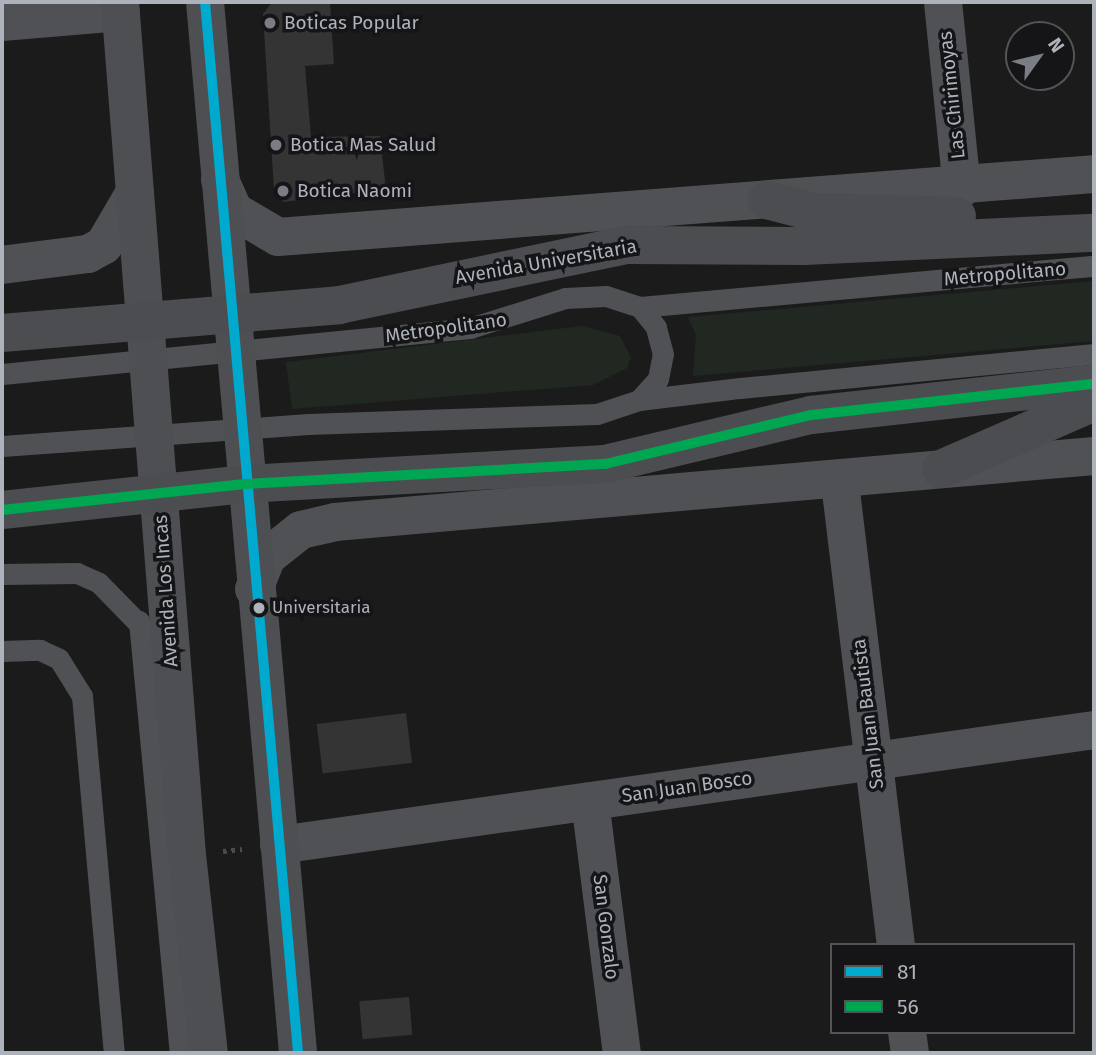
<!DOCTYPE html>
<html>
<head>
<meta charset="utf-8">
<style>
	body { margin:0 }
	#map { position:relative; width:1096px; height:1055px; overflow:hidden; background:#1b1b1b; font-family:"Fira Sans",sans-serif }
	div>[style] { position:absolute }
	.green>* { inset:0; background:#212822 }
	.building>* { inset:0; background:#343435; transform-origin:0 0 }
	.path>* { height:4.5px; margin-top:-2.25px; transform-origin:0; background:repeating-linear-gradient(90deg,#4b4c4f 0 3.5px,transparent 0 8.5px) }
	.lane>* { height:21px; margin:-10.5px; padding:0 10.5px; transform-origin:10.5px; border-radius:10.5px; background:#4f5154 }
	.street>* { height:38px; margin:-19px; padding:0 19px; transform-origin:19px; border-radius:19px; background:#4f5154 }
	.secondary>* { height:38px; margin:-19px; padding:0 19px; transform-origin:19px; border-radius:19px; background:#4e4f52 }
	.primary>* { height:38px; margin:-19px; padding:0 19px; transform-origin:19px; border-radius:19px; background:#4c4d50 }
	.bus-1>* { height:10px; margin:-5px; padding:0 5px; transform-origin:5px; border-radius:5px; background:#00a9ce }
	.bus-2>* { height:10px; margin:-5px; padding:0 5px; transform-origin:5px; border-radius:5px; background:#00a651 }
	.dots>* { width:19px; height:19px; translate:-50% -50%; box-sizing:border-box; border:4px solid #151517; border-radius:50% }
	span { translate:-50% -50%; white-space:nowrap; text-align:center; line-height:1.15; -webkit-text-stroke:7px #151517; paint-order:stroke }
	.bus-label { font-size:17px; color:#adb2bb }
	.left { translate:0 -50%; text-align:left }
	.poi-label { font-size:19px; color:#adb2bb }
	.street-label { font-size:19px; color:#adb2bb }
	.frame { position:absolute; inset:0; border:4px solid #adb2bb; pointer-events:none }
	.legend { position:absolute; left:830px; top:943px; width:245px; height:91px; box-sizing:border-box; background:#151517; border:2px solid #525459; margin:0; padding:9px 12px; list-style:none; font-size:21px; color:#adb2bb }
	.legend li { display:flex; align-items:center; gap:14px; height:35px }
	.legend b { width:35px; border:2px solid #525459 }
	.north { position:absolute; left:1005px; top:21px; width:70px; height:70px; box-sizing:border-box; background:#151517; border:2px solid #525459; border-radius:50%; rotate:56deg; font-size:19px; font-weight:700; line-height:28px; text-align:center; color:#adb2bb }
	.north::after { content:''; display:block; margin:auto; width:24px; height:32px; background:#7a7d83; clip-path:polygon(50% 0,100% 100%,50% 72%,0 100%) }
</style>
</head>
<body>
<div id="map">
	<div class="green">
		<div style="clip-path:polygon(1094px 281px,1094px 341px,693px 376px,696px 335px,688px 317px)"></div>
		<div style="clip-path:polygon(582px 326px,620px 336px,631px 358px,627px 368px,593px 385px,292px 409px,286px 362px)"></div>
	</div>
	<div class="building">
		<div style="clip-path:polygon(272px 2px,330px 2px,334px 64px,305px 66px,311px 137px,380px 136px,386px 190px,283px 202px,274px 191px,263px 14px)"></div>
		<div style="left:406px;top:713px;width:50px;height:90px;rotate:83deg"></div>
		<div style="left:409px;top:997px;width:38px;height:50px;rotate:85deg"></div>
	</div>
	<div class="path">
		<div style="left:223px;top:851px;width:19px;rotate:-6deg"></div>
	</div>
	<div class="lane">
		<div style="left:2px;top:374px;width:470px;rotate:-5.6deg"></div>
		<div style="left:470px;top:328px;width:100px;rotate:-17.5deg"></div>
		<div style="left:565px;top:298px;width:41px;rotate:-2.8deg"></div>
		<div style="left:606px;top:296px;width:36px;rotate:18deg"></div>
		<div style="left:640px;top:307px;width:456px;rotate:-5.2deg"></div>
		<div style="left:639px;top:400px;width:28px;rotate:-48deg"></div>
		<div style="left:658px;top:379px;width:25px;rotate:-79deg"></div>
		<div style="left:663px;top:354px;width:28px;rotate:-105deg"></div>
		<div style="left:656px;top:327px;width:26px;rotate:-129deg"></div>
		<div style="left:2px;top:446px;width:307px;rotate:-4.1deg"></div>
		<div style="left:308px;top:424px;width:289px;rotate:-2deg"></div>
		<div style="left:597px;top:414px;width:44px;rotate:-18.4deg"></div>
		<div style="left:639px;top:400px;width:102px;rotate:-6.8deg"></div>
		<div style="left:740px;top:388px;width:356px;rotate:-5.5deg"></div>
		<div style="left:2px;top:574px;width:75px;rotate:-0.8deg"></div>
		<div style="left:77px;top:573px;width:24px;rotate:24deg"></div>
		<div style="left:99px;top:583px;width:69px;rotate:45.6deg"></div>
		<div style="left:139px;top:621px;width:434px;rotate:84.6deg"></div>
		<div style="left:2px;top:651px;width:38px;rotate:-2deg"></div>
		<div style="left:40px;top:650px;width:21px;rotate:25deg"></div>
		<div style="left:59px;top:659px;width:44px;rotate:58.1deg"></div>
		<div style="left:82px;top:696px;width:358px;rotate:84.9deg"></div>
	</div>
	<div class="street">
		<div style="left:943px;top:2px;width:187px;rotate:84.2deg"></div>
		<div style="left:2px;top:22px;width:119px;rotate:-4.8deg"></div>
		<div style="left:220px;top:180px;width:34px;rotate:66deg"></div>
		<div style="left:234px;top:211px;width:51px;rotate:30.6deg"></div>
		<div style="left:278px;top:237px;width:818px;rotate:-4.41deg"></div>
		<div style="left:2px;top:265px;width:87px;rotate:-7.3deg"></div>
		<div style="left:88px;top:254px;width:18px;rotate:-29deg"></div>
		<div style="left:104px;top:245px;width:61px;rotate:-59.7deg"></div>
		<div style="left:840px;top:483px;width:465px;rotate:83.1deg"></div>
		<div style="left:254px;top:589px;width:35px;rotate:-68deg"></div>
		<div style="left:267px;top:557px;width:43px;rotate:-38.5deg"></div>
		<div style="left:301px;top:530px;width:35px;rotate:-13deg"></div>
		<div style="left:335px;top:522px;width:762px;rotate:-4.97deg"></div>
		<div style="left:590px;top:801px;width:254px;rotate:82.8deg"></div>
		<div style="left:279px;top:845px;width:823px;rotate:-8.03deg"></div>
		<div style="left:907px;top:1032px;width:21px;rotate:82deg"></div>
	</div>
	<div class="secondary">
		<div style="left:120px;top:2px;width:856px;rotate:85.51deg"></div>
		<div style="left:187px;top:855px;width:199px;rotate:83.7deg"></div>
		<div style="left:205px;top:2px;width:1055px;rotate:84.94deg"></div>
	</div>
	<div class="primary">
		<div style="left:767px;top:200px;width:48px;rotate:14.6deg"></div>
		<div style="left:813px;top:212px;width:144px;rotate:1.6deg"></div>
		<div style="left:2px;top:333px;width:338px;rotate:-4.7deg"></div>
		<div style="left:339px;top:305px;width:294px;rotate:-11.8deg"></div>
		<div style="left:627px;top:245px;width:177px;rotate:0.3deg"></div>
		<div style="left:804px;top:246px;width:290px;rotate:-2.6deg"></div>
		<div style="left:941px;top:469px;width:167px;rotate:-23.6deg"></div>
		<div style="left:2px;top:510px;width:244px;rotate:-6.1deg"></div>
		<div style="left:245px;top:484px;width:361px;rotate:-3.2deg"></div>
		<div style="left:605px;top:464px;width:212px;rotate:-13.4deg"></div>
		<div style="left:811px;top:415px;width:285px;rotate:-6.3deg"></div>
	</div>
	<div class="bus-1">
		<div style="left:205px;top:2px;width:1055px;rotate:84.94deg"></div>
	</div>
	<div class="bus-2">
		<div style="left:2px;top:510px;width:244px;rotate:-6.1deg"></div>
		<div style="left:245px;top:484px;width:361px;rotate:-3.2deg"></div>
		<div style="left:605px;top:464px;width:212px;rotate:-13.4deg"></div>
		<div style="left:811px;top:415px;width:285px;rotate:-6.3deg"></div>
	</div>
	<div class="dots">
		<div style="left:270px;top:23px;background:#7a7d83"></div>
		<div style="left:276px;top:145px;background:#7a7d83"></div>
		<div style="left:283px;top:191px;background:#7a7d83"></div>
		<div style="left:259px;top:608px;background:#adb2bb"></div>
	</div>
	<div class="bus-label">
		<span class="left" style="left:272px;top:608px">Universitaria</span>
	</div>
	<div class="poi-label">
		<span class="left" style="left:284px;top:23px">Boticas Popular</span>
		<span class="left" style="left:290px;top:145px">Botica Mas Salud</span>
		<span class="left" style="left:297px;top:191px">Botica Naomi</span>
	</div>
	<div class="street-label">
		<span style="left:952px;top:95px;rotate:-96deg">Las Chirimoyas</span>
		<span style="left:546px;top:262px;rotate:-10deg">Avenida Universitaria</span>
		<span style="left:1005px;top:274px;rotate:-5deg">Metropolitano</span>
		<span style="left:446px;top:328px;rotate:-8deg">Metropolitano</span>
		<span style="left:166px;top:591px;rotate:-94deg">Avenida Los Incas</span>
		<span style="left:868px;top:714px;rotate:-97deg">San Juan Bautista</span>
		<span style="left:687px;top:787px;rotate:-8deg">San Juan Bosco</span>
		<span style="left:606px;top:927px;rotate:83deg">San Gonzalo</span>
	</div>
	<div class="frame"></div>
	<ul class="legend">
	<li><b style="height:9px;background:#00a9ce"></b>81</li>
	<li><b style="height:9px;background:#00a651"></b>56</li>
	</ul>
	<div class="north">N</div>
</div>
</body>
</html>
